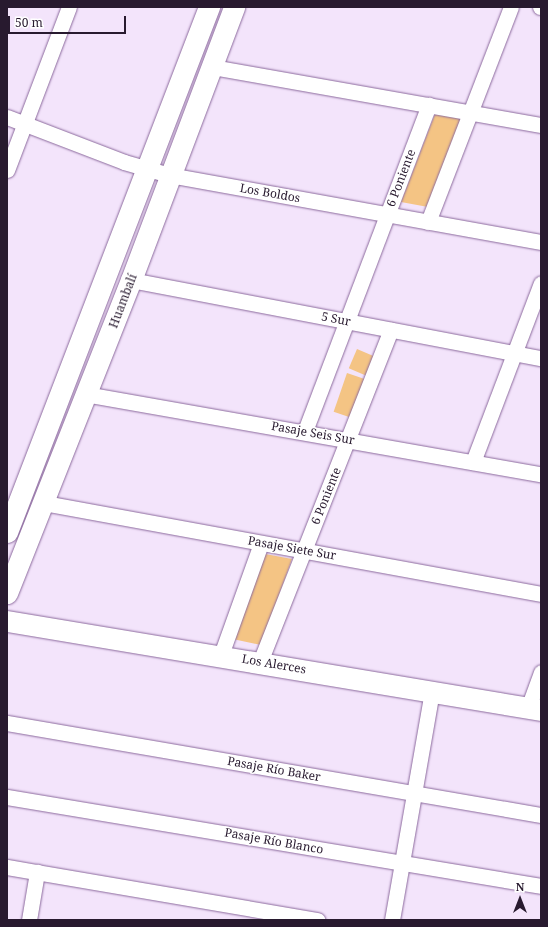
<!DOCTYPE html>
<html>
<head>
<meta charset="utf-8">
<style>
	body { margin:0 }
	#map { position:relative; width:548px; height:927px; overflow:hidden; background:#f3e4fb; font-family:"Noto Serif",serif }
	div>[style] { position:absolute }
	.green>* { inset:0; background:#f4c484; transform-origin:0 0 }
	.roads { filter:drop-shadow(0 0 1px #8b699d) drop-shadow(0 0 1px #8b699d) }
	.street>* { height:15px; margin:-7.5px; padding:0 7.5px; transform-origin:7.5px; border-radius:7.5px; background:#fff }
	.secondary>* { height:21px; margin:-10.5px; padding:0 10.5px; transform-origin:10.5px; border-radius:10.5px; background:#fff }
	span { translate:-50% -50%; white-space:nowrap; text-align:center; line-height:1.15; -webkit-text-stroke:3px #fff; paint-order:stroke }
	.street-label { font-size:12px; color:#281a2f }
	.frame { position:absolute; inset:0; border:8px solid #281a2f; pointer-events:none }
	.north { position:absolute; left:500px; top:879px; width:40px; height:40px; -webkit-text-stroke:3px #fff; paint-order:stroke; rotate:0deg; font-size:11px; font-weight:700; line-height:16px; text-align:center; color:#281a2f }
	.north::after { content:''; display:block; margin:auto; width:14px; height:18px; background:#281a2f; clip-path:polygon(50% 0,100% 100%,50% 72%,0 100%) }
	.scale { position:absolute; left:8px; top:16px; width:118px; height:18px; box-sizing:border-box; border:2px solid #281a2f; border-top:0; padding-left:5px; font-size:12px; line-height:14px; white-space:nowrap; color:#281a2f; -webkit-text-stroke:3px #fff; paint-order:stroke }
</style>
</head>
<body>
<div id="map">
	<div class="green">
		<div style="clip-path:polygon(435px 114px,464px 119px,428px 207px,401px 202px)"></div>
		<div style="left:357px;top:349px;width:21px;height:21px;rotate:23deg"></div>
		<div style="left:347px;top:373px;width:21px;height:41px;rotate:19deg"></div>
		<div style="clip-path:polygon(260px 553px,292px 559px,261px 645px,228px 638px)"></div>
	</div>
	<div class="roads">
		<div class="street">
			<div style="left:540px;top:7px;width:1px"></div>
			<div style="left:212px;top:67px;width:334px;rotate:10deg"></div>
			<div style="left:7px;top:117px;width:125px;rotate:21deg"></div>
			<div style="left:124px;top:162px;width:47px;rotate:16.1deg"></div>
			<div style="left:169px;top:175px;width:378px;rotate:10.2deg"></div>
			<div style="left:7px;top:170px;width:174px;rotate:-69.2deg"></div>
			<div style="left:428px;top:222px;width:230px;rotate:-68.9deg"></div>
			<div style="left:131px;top:280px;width:417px;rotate:10.8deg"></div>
			<div style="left:85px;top:394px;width:463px;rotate:10deg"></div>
			<div style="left:305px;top:431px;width:349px;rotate:-69.2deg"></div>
			<div style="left:473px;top:462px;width:191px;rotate:-69.2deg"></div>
			<div style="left:44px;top:503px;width:505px;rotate:10.38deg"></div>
			<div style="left:221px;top:655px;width:119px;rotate:-70.3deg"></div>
			<div style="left:260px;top:662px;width:357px;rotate:-68.5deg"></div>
			<div style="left:528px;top:708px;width:38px;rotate:-70deg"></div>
			<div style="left:7px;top:723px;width:542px;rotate:9.78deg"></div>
			<div style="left:7px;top:797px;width:541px;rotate:9.46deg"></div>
			<div style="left:7px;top:867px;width:315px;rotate:9.7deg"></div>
			<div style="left:29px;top:920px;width:49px;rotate:-80.5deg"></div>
			<div style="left:392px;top:920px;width:232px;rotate:-80.1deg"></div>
		</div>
		<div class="secondary">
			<div style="left:7px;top:532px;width:563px;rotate:-68.96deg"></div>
			<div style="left:7px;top:593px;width:337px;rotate:-68.4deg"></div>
			<div style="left:131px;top:280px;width:292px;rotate:-69.3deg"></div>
			<div style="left:7px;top:621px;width:541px;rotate:9.46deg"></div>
		</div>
	</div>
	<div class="street-label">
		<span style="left:401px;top:178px;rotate:-69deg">6 Poniente</span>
		<span style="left:270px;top:193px;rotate:10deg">Los Boldos</span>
		<span style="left:123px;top:301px;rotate:-69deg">Huambalí</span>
		<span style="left:336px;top:319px;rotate:11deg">5 Sur</span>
		<span style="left:313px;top:433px;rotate:10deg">Pasaje Seis Sur</span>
		<span style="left:326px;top:496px;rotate:-68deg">6 Poniente</span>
		<span style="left:292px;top:548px;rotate:10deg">Pasaje Siete Sur</span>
		<span style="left:274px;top:664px;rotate:10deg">Los Alerces</span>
		<span style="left:274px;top:769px;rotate:10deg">Pasaje Río Baker</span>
		<span style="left:274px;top:841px;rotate:10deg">Pasaje Río Blanco</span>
	</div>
	<div class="frame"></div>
	<div class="north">N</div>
	<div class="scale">50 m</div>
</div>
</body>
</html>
